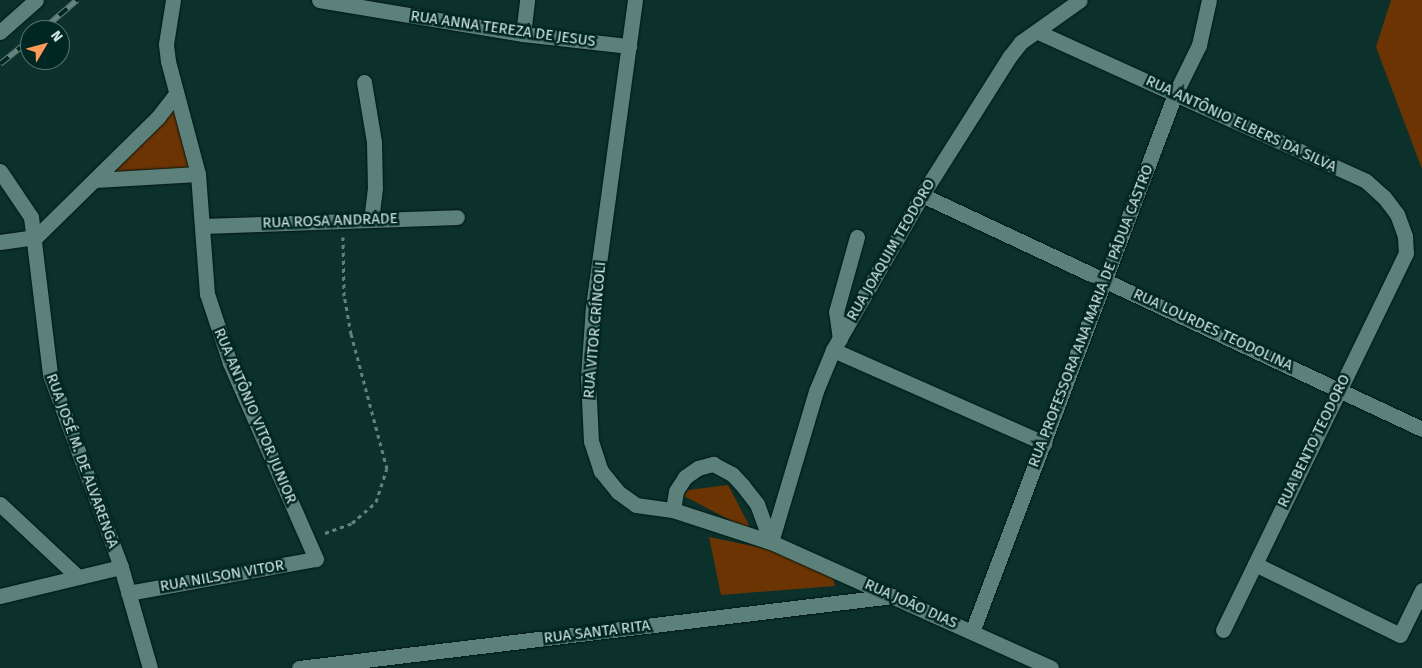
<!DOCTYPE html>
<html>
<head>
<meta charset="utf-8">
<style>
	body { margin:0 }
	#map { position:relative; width:1422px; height:668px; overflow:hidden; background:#0c312b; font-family:"Fira Sans",sans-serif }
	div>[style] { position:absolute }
	.green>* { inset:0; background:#6c3403 }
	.path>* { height:3px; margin-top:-1.5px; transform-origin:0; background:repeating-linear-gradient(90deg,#64817c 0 4px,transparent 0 8px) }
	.roads { filter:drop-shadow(0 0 1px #001714) drop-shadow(0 0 1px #001714) }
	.minor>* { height:15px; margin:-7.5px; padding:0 7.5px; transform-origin:7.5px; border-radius:7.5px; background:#5c807a }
	.rail>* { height:5.5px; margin-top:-2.75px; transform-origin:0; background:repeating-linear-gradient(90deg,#012722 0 11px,#67847f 0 22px); box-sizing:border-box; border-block:1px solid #67847f }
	span { translate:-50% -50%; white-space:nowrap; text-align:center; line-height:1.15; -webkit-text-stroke:5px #012722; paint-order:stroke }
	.street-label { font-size:15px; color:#d3e6e2 }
	.north { position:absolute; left:20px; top:20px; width:50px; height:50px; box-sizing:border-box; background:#012722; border:1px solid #55736f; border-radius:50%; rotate:53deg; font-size:14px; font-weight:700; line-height:20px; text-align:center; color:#d3e6e2 }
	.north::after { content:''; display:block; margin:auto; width:18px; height:22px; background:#fe9b58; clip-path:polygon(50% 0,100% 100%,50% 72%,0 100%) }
</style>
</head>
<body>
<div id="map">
	<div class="green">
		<div style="clip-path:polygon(1391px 0,1422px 0,1422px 169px,1376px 47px)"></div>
		<div style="clip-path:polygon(175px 104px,194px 168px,109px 174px)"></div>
		<div style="clip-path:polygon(728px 485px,749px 525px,747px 529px,684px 496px,688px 490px)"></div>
		<div style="clip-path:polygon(709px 537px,772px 550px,832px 574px,835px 586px,721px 595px)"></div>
	</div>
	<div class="path">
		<div style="left:325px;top:533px;width:29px;rotate:-20deg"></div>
		<div style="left:352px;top:523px;width:32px;rotate:-41deg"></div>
		<div style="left:376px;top:502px;width:35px;rotate:-72deg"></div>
		<div style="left:387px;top:469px;width:140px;rotate:-104.9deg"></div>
		<div style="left:351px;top:334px;width:39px;rotate:-100deg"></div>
		<div style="left:344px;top:296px;width:59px;rotate:-91deg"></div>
	</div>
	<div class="roads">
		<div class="minor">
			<div style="left:319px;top:0;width:207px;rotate:9.5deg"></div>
			<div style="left:523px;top:34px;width:107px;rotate:6.5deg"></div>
			<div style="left:635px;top:0;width:309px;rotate:97.8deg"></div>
			<div style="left:593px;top:306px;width:72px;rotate:94deg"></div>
			<div style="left:588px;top:378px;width:63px;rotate:87.3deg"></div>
			<div style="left:591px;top:441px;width:32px;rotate:72deg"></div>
			<div style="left:601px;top:471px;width:27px;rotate:51deg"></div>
			<div style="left:618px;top:492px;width:22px;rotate:36deg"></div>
			<div style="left:636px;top:505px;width:37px;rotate:8deg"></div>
			<div style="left:673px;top:510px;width:103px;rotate:18.1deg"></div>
			<div style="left:771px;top:542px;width:307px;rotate:24.2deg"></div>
			<div style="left:0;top:32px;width:48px;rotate:-41.6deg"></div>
			<div style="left:1038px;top:32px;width:360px;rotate:24.4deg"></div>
			<div style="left:1366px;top:181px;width:24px;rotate:42deg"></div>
			<div style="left:1384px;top:197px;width:21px;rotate:53deg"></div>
			<div style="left:1397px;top:214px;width:23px;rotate:70deg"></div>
			<div style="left:1405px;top:236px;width:17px;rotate:87deg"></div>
			<div style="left:1406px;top:253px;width:419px;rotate:115.9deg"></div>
			<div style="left:523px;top:34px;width:34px;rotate:-83deg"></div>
			<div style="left:364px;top:82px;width:61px;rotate:80.5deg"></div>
			<div style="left:374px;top:142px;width:46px;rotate:88.8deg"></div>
			<div style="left:375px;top:188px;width:31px;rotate:97deg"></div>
			<div style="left:0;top:171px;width:55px;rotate:56deg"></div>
			<div style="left:31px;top:217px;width:159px;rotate:83.1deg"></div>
			<div style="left:50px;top:375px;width:205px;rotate:69.7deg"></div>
			<div style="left:121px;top:567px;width:105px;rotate:74deg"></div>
			<div style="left:95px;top:180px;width:103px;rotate:-3.3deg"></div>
			<div style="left:922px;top:195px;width:552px;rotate:25.08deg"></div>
			<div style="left:203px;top:226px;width:254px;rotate:-2deg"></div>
			<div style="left:0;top:242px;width:36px;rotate:-8deg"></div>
			<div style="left:36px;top:237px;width:171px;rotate:-44.5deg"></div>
			<div style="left:158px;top:117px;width:29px;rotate:-52deg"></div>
			<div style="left:840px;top:339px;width:27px;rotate:-98deg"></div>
			<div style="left:836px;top:312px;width:78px;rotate:-74.4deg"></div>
			<div style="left:833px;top:350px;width:231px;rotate:23.8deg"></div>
			<div style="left:0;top:504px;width:105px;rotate:43.1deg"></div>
			<div style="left:673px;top:510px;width:19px;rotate:-81deg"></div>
			<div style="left:676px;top:491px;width:17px;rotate:-57deg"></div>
			<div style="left:685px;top:477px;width:16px;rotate:-35deg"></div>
			<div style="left:698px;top:468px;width:16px;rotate:-15deg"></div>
			<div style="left:713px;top:464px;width:21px;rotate:28deg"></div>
			<div style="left:732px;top:474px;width:16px;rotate:47deg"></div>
			<div style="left:743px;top:486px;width:23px;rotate:52deg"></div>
			<div style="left:757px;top:504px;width:40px;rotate:69.8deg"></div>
			<div style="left:771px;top:542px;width:158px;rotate:-73.4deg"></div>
			<div style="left:816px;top:391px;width:44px;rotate:-67.5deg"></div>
			<div style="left:833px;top:350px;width:179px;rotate:-60.1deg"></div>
			<div style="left:922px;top:195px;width:165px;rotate:-57.7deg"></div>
			<div style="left:1010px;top:56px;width:18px;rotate:-52deg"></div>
			<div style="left:1021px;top:42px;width:72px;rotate:-35.4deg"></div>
			<div style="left:1255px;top:564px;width:161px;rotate:26.1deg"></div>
			<div style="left:1400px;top:635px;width:50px;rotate:-63.9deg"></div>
			<div style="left:128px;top:593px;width:191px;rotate:-10.3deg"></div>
			<div style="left:316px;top:559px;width:214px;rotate:-113.7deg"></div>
			<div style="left:230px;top:363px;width:73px;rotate:-108.4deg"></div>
			<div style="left:207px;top:294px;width:120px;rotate:-94.3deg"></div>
			<div style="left:198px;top:174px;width:117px;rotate:-104.9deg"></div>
			<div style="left:168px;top:61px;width:17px;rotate:-97deg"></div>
			<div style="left:166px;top:44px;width:45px;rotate:-81deg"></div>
			<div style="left:0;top:596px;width:124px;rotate:-13.5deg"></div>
			<div style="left:972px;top:632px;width:575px;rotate:-69.33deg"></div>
			<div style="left:1175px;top:94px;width:55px;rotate:-63.9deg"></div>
			<div style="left:1199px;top:45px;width:46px;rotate:-77.5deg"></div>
			<div style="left:299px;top:668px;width:598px;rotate:-6.91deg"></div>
		</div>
	</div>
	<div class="rail">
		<div style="left:42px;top:30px;width:46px;rotate:-40.6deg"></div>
		<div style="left:0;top:64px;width:38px;rotate:-39deg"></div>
	</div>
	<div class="street-label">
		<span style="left:503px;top:29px;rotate:8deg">RUA ANNA TEREZA DE JESUS</span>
		<span style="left:1241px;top:124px;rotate:25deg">RUA ANTÔNIO ELBERS DA SILVA</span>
		<span style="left:330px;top:221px;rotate:-2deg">RUA ROSA ANDRADE</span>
		<span style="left:891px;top:250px;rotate:-60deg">RUA JOAQUIM TEODORO</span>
		<span style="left:1091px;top:316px;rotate:-69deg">RUA PROFESSORA ANA MARIA DE PÁDUA CASTRO</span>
		<span style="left:595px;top:330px;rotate:-85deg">RUA VITOR CRÍNCOLI</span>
		<span style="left:1213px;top:330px;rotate:25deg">RUA LOURDES TEODOLINA</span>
		<span style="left:255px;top:416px;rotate:67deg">RUA ANTÔNIO VITOR JUNIOR</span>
		<span style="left:1314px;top:441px;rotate:-64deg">RUA BENTO TEODORO</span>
		<span style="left:82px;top:461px;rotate:70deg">RUA JOSÉ M. DE ALVARENGA</span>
		<span style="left:222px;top:576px;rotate:-10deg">RUA NILSON VITOR</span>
		<span style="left:911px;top:604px;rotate:24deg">RUA JOÃO DIAS</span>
		<span style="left:597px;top:632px;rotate:-7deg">RUA SANTA RITA</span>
	</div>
	<div class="north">N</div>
</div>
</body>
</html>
